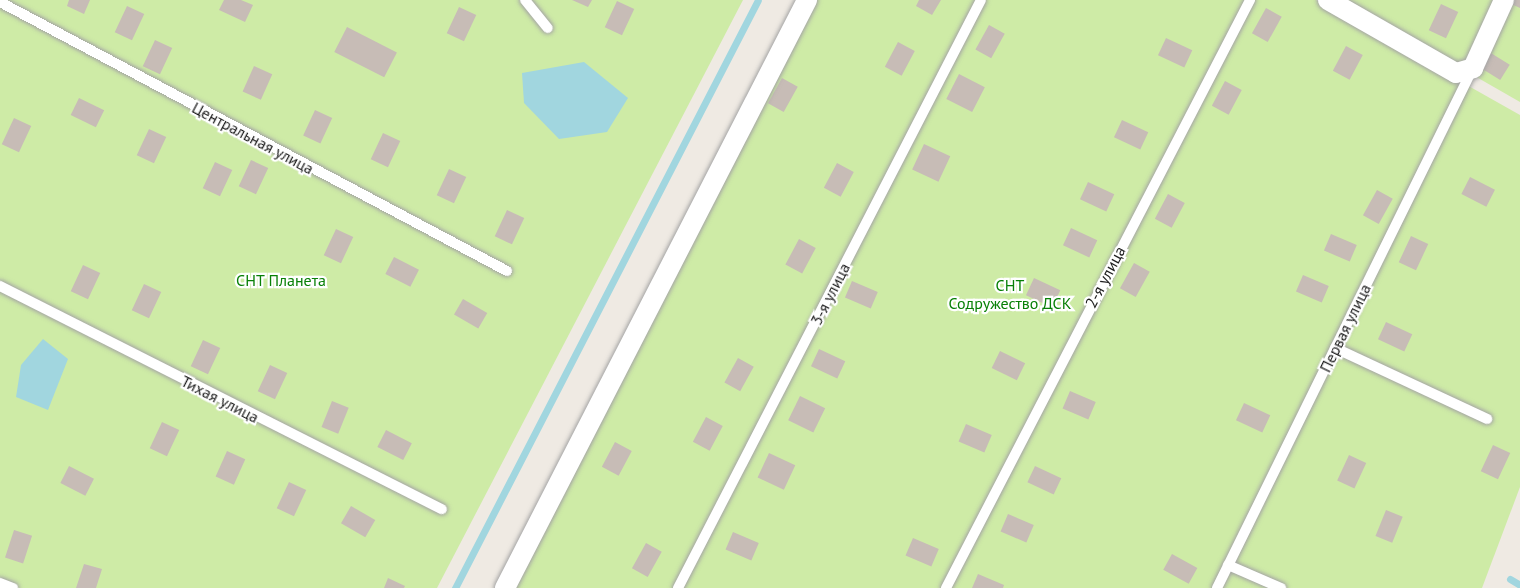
<!DOCTYPE html>
<html>
<head>
<meta charset="utf-8">
<style>
	body { margin:0 }
	#map { position:relative; width:1520px; height:588px; overflow:hidden; background:#efeae3; font-family:"PT Sans",sans-serif }
	div>[style] { position:absolute }
	.grass>* { inset:0; background:#ceeba6 }
	.water>* { inset:0; background:#a1d6df }
	.stream>* { height:7px; margin:-3.5px; padding:0 3.5px; transform-origin:3.5px; border-radius:3.5px; background:#a1d6df }
	.building>* { inset:0; background:#c7bcb6; transform-origin:0 0 }
	.roads { filter:drop-shadow(0 0 2px #a4a4a4) drop-shadow(0 0 2px #a4a4a4) }
	.service>* { height:10px; margin:-5px; padding:0 5px; transform-origin:5px; border-radius:5px; background:#fff }
	.minor>* { height:20px; margin:-10px; padding:0 10px; transform-origin:10px; border-radius:10px; background:#fff }
	span { translate:-50% -50%; white-space:nowrap; text-align:center; line-height:1.15; -webkit-text-stroke:4.5px #fff; paint-order:stroke }
	.street-label { font-size:16px; color:#1d1d1d }
	.park-label { font-size:16px; color:#088007 }
</style>
</head>
<body>
<div id="map">
	<div class="grass">
		<div style="clip-path:polygon(0 0,743px 0,437px 588px,0 588px)"></div>
		<div style="clip-path:polygon(797px 0,1316px 0,1520px 115px,1520px 487px,1482px 588px,501px 588px)"></div>
		<div style="clip-path:polygon(1342px 0,1520px 0,1520px 102px)"></div>
	</div>
	<div class="water">
		<div style="clip-path:polygon(584px 62px,628px 98px,607px 132px,559px 139px,524px 103px,522px 73px)"></div>
		<div style="clip-path:polygon(43px 339px,68px 359px,48px 410px,16px 397px,21px 365px)"></div>
	</div>
	<div class="stream">
		<div style="left:1510px;top:579px;width:12px;rotate:31deg"></div>
		<div style="left:455px;top:588px;width:661px;rotate:-62.74deg"></div>
	</div>
	<div class="building">
		<div style="clip-path:polygon(69px 0,90px 0,84px 14px,67px 6px)"></div>
		<div style="clip-path:polygon(224px 0,241px 0,253px 5px,245px 22px,219px 10px)"></div>
		<div style="clip-path:polygon(572px 0,592px 0,588px 7px)"></div>
		<div style="clip-path:polygon(919px 0,941px 0,932px 15px,916px 6px)"></div>
		<div style="clip-path:polygon(1511px 0,1520px 0,1520px 8px,1509px 3px)"></div>
		<div style="left:617px;top:1px;width:19px;height:29px;rotate:25deg"></div>
		<div style="left:1441px;top:4px;width:19px;height:29px;rotate:25deg"></div>
		<div style="left:127px;top:6px;width:19px;height:29px;rotate:25deg"></div>
		<div style="left:459px;top:7px;width:19px;height:29px;rotate:25deg"></div>
		<div style="left:1266px;top:8px;width:18px;height:29px;rotate:29deg"></div>
		<div style="left:989px;top:25px;width:18px;height:28px;rotate:29deg"></div>
		<div style="left:347px;top:27px;width:56px;height:28px;rotate:27deg"></div>
		<div style="left:1166px;top:38px;width:29px;height:19px;rotate:25deg"></div>
		<div style="left:155px;top:40px;width:19px;height:29px;rotate:25deg"></div>
		<div style="left:898px;top:42px;width:19px;height:28px;rotate:28deg"></div>
		<div style="left:1346px;top:46px;width:19px;height:28px;rotate:28deg"></div>
		<div style="left:1486px;top:50px;width:28px;height:18px;rotate:32deg"></div>
		<div style="left:254px;top:66px;width:20px;height:28px;rotate:24deg"></div>
		<div style="left:959px;top:74px;width:29px;height:28px;rotate:27deg"></div>
		<div style="left:782px;top:78px;width:18px;height:29px;rotate:29deg"></div>
		<div style="left:1225px;top:81px;width:19px;height:28px;rotate:28deg"></div>
		<div style="left:79px;top:98px;width:28px;height:19px;rotate:26deg"></div>
		<div style="left:315px;top:110px;width:19px;height:28px;rotate:25deg"></div>
		<div style="left:14px;top:118px;width:19px;height:29px;rotate:25deg"></div>
		<div style="left:1122px;top:120px;width:29px;height:19px;rotate:25deg"></div>
		<div style="left:149px;top:129px;width:19px;height:29px;rotate:25deg"></div>
		<div style="left:383px;top:133px;width:19px;height:29px;rotate:25deg"></div>
		<div style="left:924px;top:144px;width:29px;height:28px;rotate:25deg"></div>
		<div style="left:251px;top:160px;width:19px;height:29px;rotate:25deg"></div>
		<div style="left:215px;top:162px;width:19px;height:29px;rotate:25deg"></div>
		<div style="left:837px;top:163px;width:19px;height:28px;rotate:28deg"></div>
		<div style="left:449px;top:169px;width:19px;height:29px;rotate:25deg"></div>
		<div style="left:1470px;top:177px;width:28px;height:19px;rotate:27deg"></div>
		<div style="left:1088px;top:182px;width:29px;height:19px;rotate:25deg"></div>
		<div style="left:1377px;top:190px;width:18px;height:29px;rotate:29deg"></div>
		<div style="left:1168px;top:194px;width:19px;height:28px;rotate:28deg"></div>
		<div style="left:507px;top:210px;width:19px;height:29px;rotate:25deg"></div>
		<div style="left:1071px;top:228px;width:29px;height:19px;rotate:25deg"></div>
		<div style="left:336px;top:229px;width:19px;height:29px;rotate:25deg"></div>
		<div style="left:1331px;top:234px;width:28px;height:18px;rotate:23deg"></div>
		<div style="left:1411px;top:236px;width:19px;height:29px;rotate:25deg"></div>
		<div style="left:799px;top:239px;width:19px;height:29px;rotate:28deg"></div>
		<div style="left:394px;top:257px;width:28px;height:19px;rotate:27deg"></div>
		<div style="left:1134px;top:263px;width:18px;height:29px;rotate:29deg"></div>
		<div style="left:83px;top:265px;width:19px;height:29px;rotate:25deg"></div>
		<div style="left:1303px;top:275px;width:28px;height:18px;rotate:23deg"></div>
		<div style="left:1034px;top:278px;width:29px;height:19px;rotate:25deg"></div>
		<div style="left:852px;top:281px;width:28px;height:18px;rotate:23deg"></div>
		<div style="left:144px;top:284px;width:19px;height:29px;rotate:25deg"></div>
		<div style="left:463px;top:299px;width:28px;height:18px;rotate:30deg"></div>
		<div style="left:1386px;top:322px;width:29px;height:19px;rotate:25deg"></div>
		<div style="left:203px;top:340px;width:19px;height:29px;rotate:25deg"></div>
		<div style="left:819px;top:349px;width:29px;height:19px;rotate:25deg"></div>
		<div style="left:1000px;top:351px;width:28px;height:19px;rotate:26deg"></div>
		<div style="left:738px;top:358px;width:18px;height:28px;rotate:29deg"></div>
		<div style="left:270px;top:365px;width:19px;height:29px;rotate:25deg"></div>
		<div style="left:1070px;top:391px;width:28px;height:19px;rotate:23deg"></div>
		<div style="left:800px;top:396px;width:28px;height:27px;rotate:26deg"></div>
		<div style="left:332px;top:401px;width:18px;height:28px;rotate:22deg"></div>
		<div style="left:1244px;top:403px;width:29px;height:19px;rotate:25deg"></div>
		<div style="left:706px;top:417px;width:19px;height:28px;rotate:28deg"></div>
		<div style="left:162px;top:422px;width:19px;height:29px;rotate:25deg"></div>
		<div style="left:966px;top:424px;width:28px;height:19px;rotate:23deg"></div>
		<div style="left:386px;top:430px;width:29px;height:19px;rotate:27deg"></div>
		<div style="left:615px;top:442px;width:19px;height:28px;rotate:28deg"></div>
		<div style="left:1493px;top:445px;width:19px;height:29px;rotate:25deg"></div>
		<div style="left:227px;top:451px;width:20px;height:28px;rotate:24deg"></div>
		<div style="left:769px;top:453px;width:29px;height:27px;rotate:25deg"></div>
		<div style="left:1349px;top:455px;width:19px;height:28px;rotate:25deg"></div>
		<div style="left:69px;top:466px;width:28px;height:19px;rotate:27deg"></div>
		<div style="left:1035px;top:466px;width:29px;height:18px;rotate:25deg"></div>
		<div style="left:289px;top:482px;width:19px;height:29px;rotate:25deg"></div>
		<div style="left:351px;top:506px;width:28px;height:20px;rotate:30deg"></div>
		<div style="left:1386px;top:510px;width:18px;height:28px;rotate:22deg"></div>
		<div style="left:1008px;top:514px;width:28px;height:19px;rotate:23deg"></div>
		<div style="left:14px;top:530px;width:19px;height:29px;rotate:18deg"></div>
		<div style="left:733px;top:532px;width:28px;height:19px;rotate:23deg"></div>
		<div style="left:913px;top:538px;width:28px;height:19px;rotate:23deg"></div>
		<div style="left:646px;top:543px;width:18px;height:29px;rotate:29deg"></div>
		<div style="left:1172px;top:554px;width:29px;height:18px;rotate:29deg"></div>
		<div style="clip-path:polygon(84px 564px,102px 569px,96px 588px,76px 588px)"></div>
		<div style="clip-path:polygon(978px 574px,1004px 585px,1003px 588px,972px 588px)"></div>
		<div style="clip-path:polygon(388px 578px,405px 586px,404px 588px,384px 588px)"></div>
	</div>
	<div class="roads">
		<div class="service">
			<div style="left:525px;top:0;width:36px;rotate:51deg"></div>
			<div style="left:0;top:2px;width:574px;rotate:27.95deg"></div>
			<div style="left:0;top:286px;width:495px;rotate:26.8deg"></div>
			<div style="left:1335px;top:348px;width:168px;rotate:25deg"></div>
			<div style="left:1228px;top:565px;width:58px;rotate:23.5deg"></div>
			<div style="left:0;top:583px;width:14px;rotate:21deg"></div>
			<div style="left:678px;top:588px;width:661px;rotate:-62.74deg"></div>
			<div style="left:946px;top:588px;width:662px;rotate:-62.66deg"></div>
			<div style="left:1217px;top:588px;width:580px;rotate:-63.79deg"></div>
		</div>
		<div class="minor">
			<div style="left:1328px;top:0;width:147px;rotate:29.7deg"></div>
			<div style="left:1456px;top:73px;width:18px;rotate:-16deg"></div>
			<div style="left:1473px;top:68px;width:75px;rotate:-65.5deg"></div>
			<div style="left:505px;top:588px;width:661px;rotate:-62.81deg"></div>
		</div>
	</div>
	<div class="street-label">
		<span style="left:253px;top:138px;rotate:28deg">Центральная улица</span>
		<span style="left:1105px;top:277px;rotate:-62deg">2-я улица</span>
		<span style="left:830px;top:294px;rotate:-63deg">3-я улица</span>
		<span style="left:1345px;top:328px;rotate:-64deg">Первая улица</span>
		<span style="left:220px;top:399px;rotate:27deg">Тихая улица</span>
	</div>
	<div class="park-label">
		<span style="left:281px;top:280px">СНТ Планета</span>
		<span style="left:1010px;top:294px">СНТ<br>Содружество ДСК</span>
	</div>
</div>
</body>
</html>
